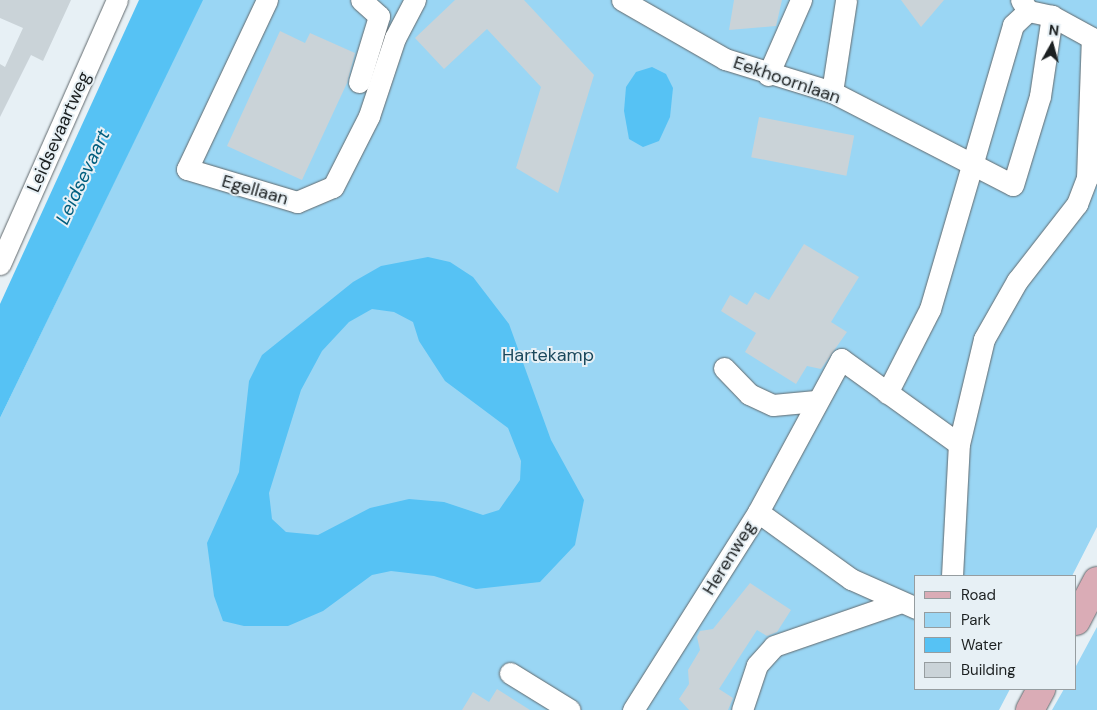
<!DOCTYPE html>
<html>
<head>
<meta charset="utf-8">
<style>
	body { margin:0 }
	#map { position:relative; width:1097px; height:710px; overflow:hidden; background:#e7f0f5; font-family:"DM Sans",sans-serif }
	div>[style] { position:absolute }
	.green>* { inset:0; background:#9ad6f4 }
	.water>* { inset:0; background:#56c2f4 }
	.building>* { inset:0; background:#cad3d8; transform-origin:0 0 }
	.roads { filter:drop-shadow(0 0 1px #61696d) drop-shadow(0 0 1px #61696d) }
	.minor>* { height:21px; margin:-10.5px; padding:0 10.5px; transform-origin:10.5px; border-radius:10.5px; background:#fff }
	.major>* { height:28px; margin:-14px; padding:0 14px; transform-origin:14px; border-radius:14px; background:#daacb6 }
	span { translate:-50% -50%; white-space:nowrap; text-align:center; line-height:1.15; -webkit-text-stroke:4px #e7f0f5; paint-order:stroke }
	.street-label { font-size:18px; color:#1c2021 }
	.park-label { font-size:18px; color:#1a485c }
	.water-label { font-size:19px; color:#005e7e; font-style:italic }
	.legend { position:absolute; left:914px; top:575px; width:162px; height:115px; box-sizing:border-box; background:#e7f0f5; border:1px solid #969da0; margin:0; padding:6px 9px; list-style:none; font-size:15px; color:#1c2021 }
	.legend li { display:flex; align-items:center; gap:10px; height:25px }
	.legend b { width:25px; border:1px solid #969da0 }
	.north { position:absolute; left:1027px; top:20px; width:50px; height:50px; -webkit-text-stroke:4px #e7f0f5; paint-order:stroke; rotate:7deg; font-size:14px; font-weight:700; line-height:20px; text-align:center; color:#1c2021 }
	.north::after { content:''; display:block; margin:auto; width:18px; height:22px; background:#1c2021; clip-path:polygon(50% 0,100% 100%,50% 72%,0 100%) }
</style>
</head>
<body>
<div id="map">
	<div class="green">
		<div style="clip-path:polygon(202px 0,1097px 0,1097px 527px,1072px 576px,916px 576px,916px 689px,1010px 689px,999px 710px,0 710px,0 418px)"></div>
		<div style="clip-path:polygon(1097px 627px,1097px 710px,1052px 710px,1064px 689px,1076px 689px,1076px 666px)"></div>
	</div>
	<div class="water">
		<div style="clip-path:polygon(139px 0,203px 0,0 418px,0 304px)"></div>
		<div style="clip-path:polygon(652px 67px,666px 74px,673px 88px,670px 117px,659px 141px,643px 147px,629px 139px,624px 111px,626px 87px,636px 72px)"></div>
		<div style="clip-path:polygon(evenodd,428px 257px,450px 262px,473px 277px,509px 324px,551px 440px,584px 500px,575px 545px,540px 582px,476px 589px,434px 576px,391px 571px,372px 575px,323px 611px,288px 626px,244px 626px,223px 621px,214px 596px,207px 543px,239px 472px,249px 381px,262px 355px,353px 282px,381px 266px,428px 257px,372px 309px,394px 312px,413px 322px,419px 341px,445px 381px,508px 428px,521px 461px,520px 480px,499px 510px,483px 515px,444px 502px,409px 499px,370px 508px,318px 535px,286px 532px,272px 519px,269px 493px,301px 390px,322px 351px,349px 322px,372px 309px)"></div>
	</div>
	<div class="building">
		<div style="clip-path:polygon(0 0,71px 0,43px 61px,31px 55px,0 117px,0 64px,5px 67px,23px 28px,0 18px)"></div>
		<div style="clip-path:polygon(455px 0,524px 0,594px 75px,558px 193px,516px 168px,541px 87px,487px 29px,444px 69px,415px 38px)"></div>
		<div style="clip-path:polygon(734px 0,782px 0,776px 26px,729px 30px)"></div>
		<div style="clip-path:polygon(901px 0,944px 0,921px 27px)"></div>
		<div style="clip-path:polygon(280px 31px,305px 43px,310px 33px,355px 53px,347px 83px,302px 180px,227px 146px)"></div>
		<div style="left:759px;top:117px;width:97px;height:41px;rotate:11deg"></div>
		<div style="clip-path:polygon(804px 244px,859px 277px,831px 322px,847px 332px,821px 369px,807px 366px,796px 384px,745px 352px,756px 333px,721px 311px,730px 295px,747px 305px,755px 292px,769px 300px)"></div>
		<div style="clip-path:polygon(750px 583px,791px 610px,777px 632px,767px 636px,757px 630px,744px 650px,719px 689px,733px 698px,728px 710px,689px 710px,679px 699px,689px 684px,688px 670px,700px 650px,697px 637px,700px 631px,713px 629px)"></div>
		<div style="clip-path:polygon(497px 689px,530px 710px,462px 710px,473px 692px,489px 702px)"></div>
	</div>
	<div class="roads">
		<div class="minor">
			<div style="left:267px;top:0;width:187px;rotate:115.3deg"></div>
			<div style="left:187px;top:169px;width:115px;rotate:16.7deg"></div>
			<div style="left:297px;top:202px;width:39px;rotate:-23deg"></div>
			<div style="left:333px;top:187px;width:80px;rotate:-63.1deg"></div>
			<div style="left:369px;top:116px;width:82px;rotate:-71.6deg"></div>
			<div style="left:395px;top:38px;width:43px;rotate:-62.2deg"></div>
			<div style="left:622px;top:0;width:119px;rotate:29.8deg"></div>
			<div style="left:725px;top:59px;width:112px;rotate:17.1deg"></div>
			<div style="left:832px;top:92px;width:203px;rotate:27.2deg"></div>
			<div style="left:1013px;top:185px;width:93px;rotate:-73.1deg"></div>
			<div style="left:1040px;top:96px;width:81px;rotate:-81.5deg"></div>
			<div style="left:768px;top:75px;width:82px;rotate:-66.3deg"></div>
			<div style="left:359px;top:82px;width:69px;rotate:-73.1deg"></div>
			<div style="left:379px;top:16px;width:24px;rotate:-138deg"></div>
			<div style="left:832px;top:92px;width:93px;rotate:-81.3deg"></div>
			<div style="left:0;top:264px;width:289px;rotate:-66.1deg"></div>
			<div style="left:724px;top:368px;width:36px;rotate:46deg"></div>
			<div style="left:749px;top:394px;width:26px;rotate:25deg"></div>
			<div style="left:773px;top:405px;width:43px;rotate:-5.3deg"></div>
			<div style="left:887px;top:393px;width:94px;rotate:-62.9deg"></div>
			<div style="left:930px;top:309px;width:296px;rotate:-73.7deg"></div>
			<div style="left:1013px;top:25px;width:21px;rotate:-43deg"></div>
			<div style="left:758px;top:512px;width:115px;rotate:35.8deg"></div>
			<div style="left:851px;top:579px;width:71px;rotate:24deg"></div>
			<div style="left:952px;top:576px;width:132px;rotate:-87deg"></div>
			<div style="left:959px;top:444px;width:108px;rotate:-76.6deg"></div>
			<div style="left:984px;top:339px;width:67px;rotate:-60.4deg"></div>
			<div style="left:1017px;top:281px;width:98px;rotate:-52.1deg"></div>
			<div style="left:1077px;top:204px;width:28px;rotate:-69deg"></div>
			<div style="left:1087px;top:178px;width:140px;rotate:-88deg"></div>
			<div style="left:1092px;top:38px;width:46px;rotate:-151.2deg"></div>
			<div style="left:1052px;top:16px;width:25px;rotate:-168deg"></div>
			<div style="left:1028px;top:11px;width:13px;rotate:-122deg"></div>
			<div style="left:510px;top:673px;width:70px;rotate:31.7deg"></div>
			<div style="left:633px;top:710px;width:234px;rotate:-57.7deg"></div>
			<div style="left:758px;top:512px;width:174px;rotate:-61.5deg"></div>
			<div style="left:841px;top:359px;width:145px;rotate:35.8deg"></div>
			<div style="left:742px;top:710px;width:47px;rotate:-71.6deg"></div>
			<div style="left:757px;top:665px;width:25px;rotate:-48deg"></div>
			<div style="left:774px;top:646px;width:134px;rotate:-19.1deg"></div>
		</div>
		<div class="major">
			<div style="left:1076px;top:621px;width:45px;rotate:-62.3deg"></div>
			<div style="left:1030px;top:710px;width:24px;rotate:-62deg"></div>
		</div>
	</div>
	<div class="street-label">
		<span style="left:787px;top:80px;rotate:19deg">Eekhoornlaan</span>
		<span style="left:59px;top:132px;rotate:-66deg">Leidsevaartweg</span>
		<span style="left:255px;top:190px;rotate:16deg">Egellaan</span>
		<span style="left:729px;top:558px;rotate:-58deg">Herenweg</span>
	</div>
	<div class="park-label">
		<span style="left:548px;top:355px">Hartekamp</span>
	</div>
	<div class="water-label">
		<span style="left:83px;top:177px;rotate:-65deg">Leidsevaart</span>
	</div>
	<ul class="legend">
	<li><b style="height:6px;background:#daacb6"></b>Road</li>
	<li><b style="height:14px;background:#9ad6f4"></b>Park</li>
	<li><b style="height:14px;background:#56c2f4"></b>Water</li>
	<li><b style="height:14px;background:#cad3d8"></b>Building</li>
	</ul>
	<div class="north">N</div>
</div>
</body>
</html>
